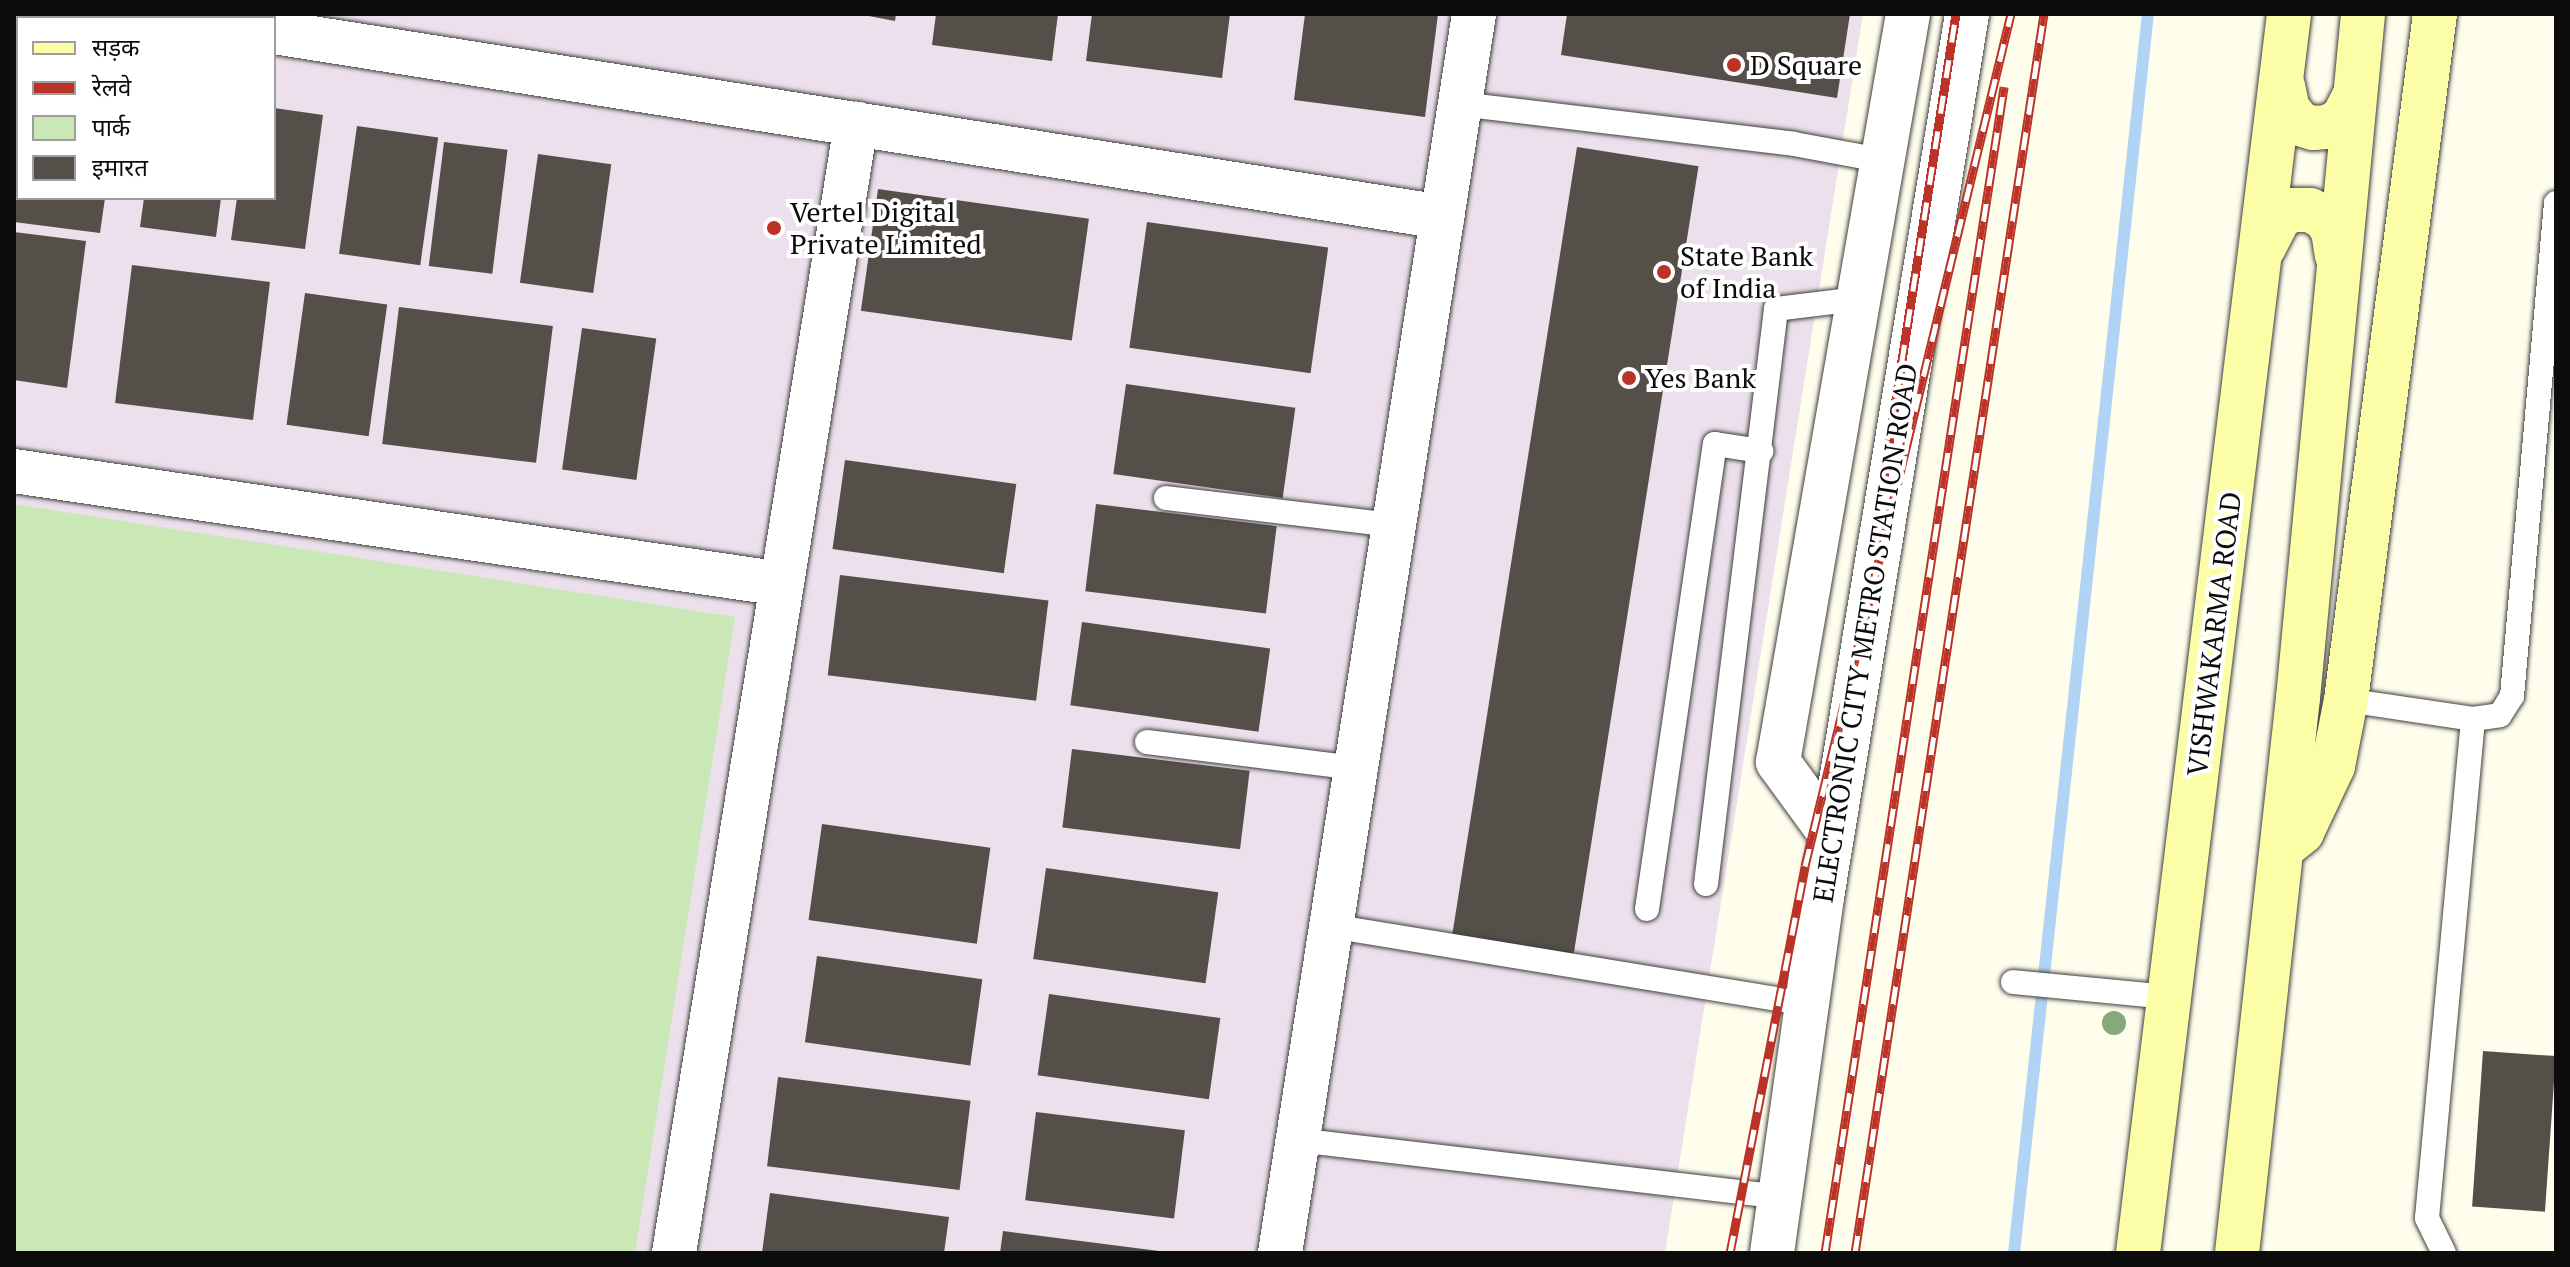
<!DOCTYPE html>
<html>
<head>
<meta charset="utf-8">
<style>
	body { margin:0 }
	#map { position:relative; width:2570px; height:1267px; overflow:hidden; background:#fffeec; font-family:"PT Serif","Noto Sans Devanagari",serif }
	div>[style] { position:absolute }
	.industrial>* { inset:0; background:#ebe0eb }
	.green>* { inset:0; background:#c9e8b6 }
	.stream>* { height:12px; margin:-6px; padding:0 6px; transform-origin:6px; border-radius:6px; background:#b1d3f5 }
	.building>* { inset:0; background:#554f49; transform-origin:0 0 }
	.roads { filter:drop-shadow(0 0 2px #3f3f3f) drop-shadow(0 0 2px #3f3f3f) }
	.lane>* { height:24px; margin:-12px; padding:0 12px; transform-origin:12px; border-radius:12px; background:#fff }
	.street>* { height:44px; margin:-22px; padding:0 22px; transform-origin:22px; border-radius:22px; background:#fff }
	.secondary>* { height:44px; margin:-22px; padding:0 22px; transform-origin:22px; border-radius:22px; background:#fcfea7 }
	.rail>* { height:9px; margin-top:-4.5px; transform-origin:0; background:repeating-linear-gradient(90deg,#fff 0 18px,#ba3326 0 36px); box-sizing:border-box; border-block:2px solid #ba3326 }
	.trees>* { width:24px; height:24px; margin:-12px; border-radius:50%; background:#86a97b }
	.dots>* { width:22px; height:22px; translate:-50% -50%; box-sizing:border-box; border:4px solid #fff; border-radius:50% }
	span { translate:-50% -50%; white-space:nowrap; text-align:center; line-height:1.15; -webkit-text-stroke:8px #fff; paint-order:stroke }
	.poi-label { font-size:28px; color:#0c0c0c }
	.left { translate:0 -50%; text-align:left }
	.street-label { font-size:28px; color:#0c0c0c }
	.frame { position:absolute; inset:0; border:16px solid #0c0c0c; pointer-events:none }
	.legend { position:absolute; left:16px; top:16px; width:260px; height:184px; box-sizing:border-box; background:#fff; border:2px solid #9e9e9e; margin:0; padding:10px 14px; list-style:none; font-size:24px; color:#0c0c0c }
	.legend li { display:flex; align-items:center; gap:16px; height:40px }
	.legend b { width:40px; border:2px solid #9e9e9e }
</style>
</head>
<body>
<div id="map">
	<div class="industrial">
		<div style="clip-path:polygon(evenodd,14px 14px,1863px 14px,1665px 1253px,14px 1253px,14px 14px,18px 18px,274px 18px,274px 198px,18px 198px,18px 18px)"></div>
	</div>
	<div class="green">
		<div style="clip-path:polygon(14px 504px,735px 617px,635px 1253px,14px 1253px)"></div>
	</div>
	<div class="stream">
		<div style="left:2014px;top:1253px;width:1246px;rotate:-83.83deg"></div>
	</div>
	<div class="building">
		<div style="clip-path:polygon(858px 14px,896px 14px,895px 21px)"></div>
		<div style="clip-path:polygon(936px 14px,1058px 14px,1052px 61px,932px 45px)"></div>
		<div style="clip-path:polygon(1092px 14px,1230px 14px,1222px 78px,1086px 61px)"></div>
		<div style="clip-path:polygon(1305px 14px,1438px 14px,1425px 117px,1294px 100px)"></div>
		<div style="clip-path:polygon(1567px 14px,1850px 14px,1837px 98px,1561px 55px)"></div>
		<div style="clip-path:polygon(14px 72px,18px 198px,105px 198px,100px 233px,14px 222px)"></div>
		<div style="clip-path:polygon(274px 108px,323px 115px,305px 249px,231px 240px,237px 198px,274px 198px)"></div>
		<div style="left:357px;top:126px;width:82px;height:129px;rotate:8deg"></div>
		<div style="left:444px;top:142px;width:64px;height:125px;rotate:7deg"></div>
		<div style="left:1577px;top:147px;width:123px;height:800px;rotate:9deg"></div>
		<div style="left:538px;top:154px;width:74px;height:130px;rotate:8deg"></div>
		<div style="left:878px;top:189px;width:213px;height:123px;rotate:8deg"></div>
		<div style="clip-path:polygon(144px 198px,221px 198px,216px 237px,140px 227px)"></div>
		<div style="left:1147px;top:222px;width:183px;height:127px;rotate:8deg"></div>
		<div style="clip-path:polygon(14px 232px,86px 241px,67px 388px,14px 380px)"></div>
		<div style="left:132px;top:265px;width:139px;height:139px;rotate:7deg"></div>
		<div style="left:305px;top:293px;width:83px;height:133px;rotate:8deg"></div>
		<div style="left:399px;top:307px;width:155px;height:138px;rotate:7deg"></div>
		<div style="left:582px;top:328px;width:75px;height:143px;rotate:8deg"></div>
		<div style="left:1126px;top:384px;width:171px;height:91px;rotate:8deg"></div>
		<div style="left:845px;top:460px;width:173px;height:90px;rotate:8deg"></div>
		<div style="left:1096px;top:504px;width:182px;height:88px;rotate:7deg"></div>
		<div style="left:840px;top:575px;width:210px;height:101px;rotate:7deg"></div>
		<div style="left:1082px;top:622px;width:190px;height:84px;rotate:8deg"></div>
		<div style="left:1072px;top:749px;width:179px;height:79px;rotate:7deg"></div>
		<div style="left:822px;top:824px;width:170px;height:97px;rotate:8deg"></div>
		<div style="left:1046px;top:868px;width:174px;height:92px;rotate:8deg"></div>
		<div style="left:817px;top:956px;width:167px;height:87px;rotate:8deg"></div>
		<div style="left:1049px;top:994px;width:173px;height:82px;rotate:8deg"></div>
		<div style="left:2483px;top:1051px;width:73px;height:156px;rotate:4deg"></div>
		<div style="left:778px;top:1077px;width:194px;height:90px;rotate:7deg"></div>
		<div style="left:1036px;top:1112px;width:150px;height:89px;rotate:7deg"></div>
		<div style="clip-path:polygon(770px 1193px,949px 1217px,944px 1253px,762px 1253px)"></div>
		<div style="clip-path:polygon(1003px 1231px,1159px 1251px,1159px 1253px,1000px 1253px)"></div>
	</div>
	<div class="roads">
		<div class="lane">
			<div style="left:1460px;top:104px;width:336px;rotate:6.8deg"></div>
			<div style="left:1794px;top:144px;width:87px;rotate:10.5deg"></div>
			<div style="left:1166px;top:498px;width:230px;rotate:6.8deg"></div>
			<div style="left:2346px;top:700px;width:128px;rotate:8.5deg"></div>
			<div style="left:2473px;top:719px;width:27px;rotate:-8deg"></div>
			<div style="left:2500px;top:715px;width:22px;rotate:-58deg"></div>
			<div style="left:2512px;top:696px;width:495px;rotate:-84.9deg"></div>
			<div style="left:1147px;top:742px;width:211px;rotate:7.1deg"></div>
			<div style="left:1706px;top:884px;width:579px;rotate:-83.06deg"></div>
			<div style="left:1776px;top:309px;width:82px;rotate:-7deg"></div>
			<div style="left:1647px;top:909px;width:470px;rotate:-81.7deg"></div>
			<div style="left:1715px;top:444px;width:47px;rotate:8.7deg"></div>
			<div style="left:1331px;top:926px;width:483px;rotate:9.3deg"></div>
			<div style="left:2013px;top:982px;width:157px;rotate:5.5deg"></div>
			<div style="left:1297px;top:1140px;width:486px;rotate:6.7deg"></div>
			<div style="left:2444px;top:1253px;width:39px;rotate:-116deg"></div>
			<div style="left:2427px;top:1218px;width:501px;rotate:-84.73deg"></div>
		</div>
		<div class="street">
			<div style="left:160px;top:14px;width:25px;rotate:9deg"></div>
			<div style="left:274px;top:32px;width:1183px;rotate:9deg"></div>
			<div style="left:14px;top:471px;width:776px;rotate:8.37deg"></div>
			<div style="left:1832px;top:836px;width:92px;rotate:-126.1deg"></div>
			<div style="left:1778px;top:762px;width:759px;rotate:-80.14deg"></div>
			<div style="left:674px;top:1253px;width:1144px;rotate:-80.84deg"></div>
			<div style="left:1280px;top:1253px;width:1254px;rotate:-81.1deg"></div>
			<div style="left:1772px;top:1253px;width:359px;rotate:-82deg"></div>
			<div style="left:1822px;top:897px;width:895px;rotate:-80.67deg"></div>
		</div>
		<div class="secondary">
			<div style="left:2283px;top:86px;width:24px;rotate:78deg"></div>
			<div style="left:2288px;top:109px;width:19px;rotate:51deg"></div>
			<div style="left:2300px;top:124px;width:14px;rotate:17deg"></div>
			<div style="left:2313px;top:128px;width:16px;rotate:-4deg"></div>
			<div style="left:2329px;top:127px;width:17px;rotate:-33deg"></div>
			<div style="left:2343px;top:118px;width:25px;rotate:-63deg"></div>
			<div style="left:2264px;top:247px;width:34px;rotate:-63deg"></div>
			<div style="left:2279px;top:217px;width:15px;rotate:-28deg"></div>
			<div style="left:2292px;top:210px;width:18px"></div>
			<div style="left:2310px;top:210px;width:17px;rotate:28deg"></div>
			<div style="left:2325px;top:218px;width:15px;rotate:58deg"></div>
			<div style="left:2333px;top:231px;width:24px;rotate:81deg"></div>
			<div style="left:2285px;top:846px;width:22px;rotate:-39deg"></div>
			<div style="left:2302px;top:832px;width:73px;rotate:-64.8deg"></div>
			<div style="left:2333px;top:766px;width:67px;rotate:-78.9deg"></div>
			<div style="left:2346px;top:700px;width:692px;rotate:-82.61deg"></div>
			<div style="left:2138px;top:1253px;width:1248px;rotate:-83.05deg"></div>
			<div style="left:2237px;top:1253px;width:558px;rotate:-83.73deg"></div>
			<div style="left:2298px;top:698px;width:687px;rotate:-84.57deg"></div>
		</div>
	</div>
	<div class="rail">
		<div style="left:1874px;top:540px;width:532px;rotate:-81.14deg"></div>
		<div style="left:1730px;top:1253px;width:394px;rotate:-79deg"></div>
		<div style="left:1805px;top:866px;width:877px;rotate:-76.41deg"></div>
		<div style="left:1825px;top:1253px;width:1180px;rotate:-81.27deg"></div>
		<div style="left:1855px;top:1253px;width:1253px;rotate:-81.33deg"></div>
	</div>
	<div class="trees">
		<div style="left:2114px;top:1023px"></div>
	</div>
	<div class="dots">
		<div style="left:1734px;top:65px;background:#ba3326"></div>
		<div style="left:774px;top:228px;background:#ba3326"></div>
		<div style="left:1664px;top:272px;background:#ba3326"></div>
		<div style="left:1629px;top:378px;background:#ba3326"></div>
	</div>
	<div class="poi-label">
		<span class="left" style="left:1750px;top:65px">D Square</span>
		<span class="left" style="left:790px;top:228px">Vertel Digital<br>Private Limited</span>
		<span class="left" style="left:1680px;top:272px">State Bank<br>of India</span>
		<span class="left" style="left:1645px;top:378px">Yes Bank</span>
	</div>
	<div class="street-label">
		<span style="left:1865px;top:633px;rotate:-81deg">ELECTRONIC CITY METRO STATION ROAD</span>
		<span style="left:2214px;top:634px;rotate:-83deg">VISHWAKARMA ROAD</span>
	</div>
	<div class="frame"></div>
	<ul class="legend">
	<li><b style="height:10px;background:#fcfea7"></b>सड़क</li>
	<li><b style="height:10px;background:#ba3326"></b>रेलवे</li>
	<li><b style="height:22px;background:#c9e8b6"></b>पार्क</li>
	<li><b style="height:22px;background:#554f49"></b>इमारत</li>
	</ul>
</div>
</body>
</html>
